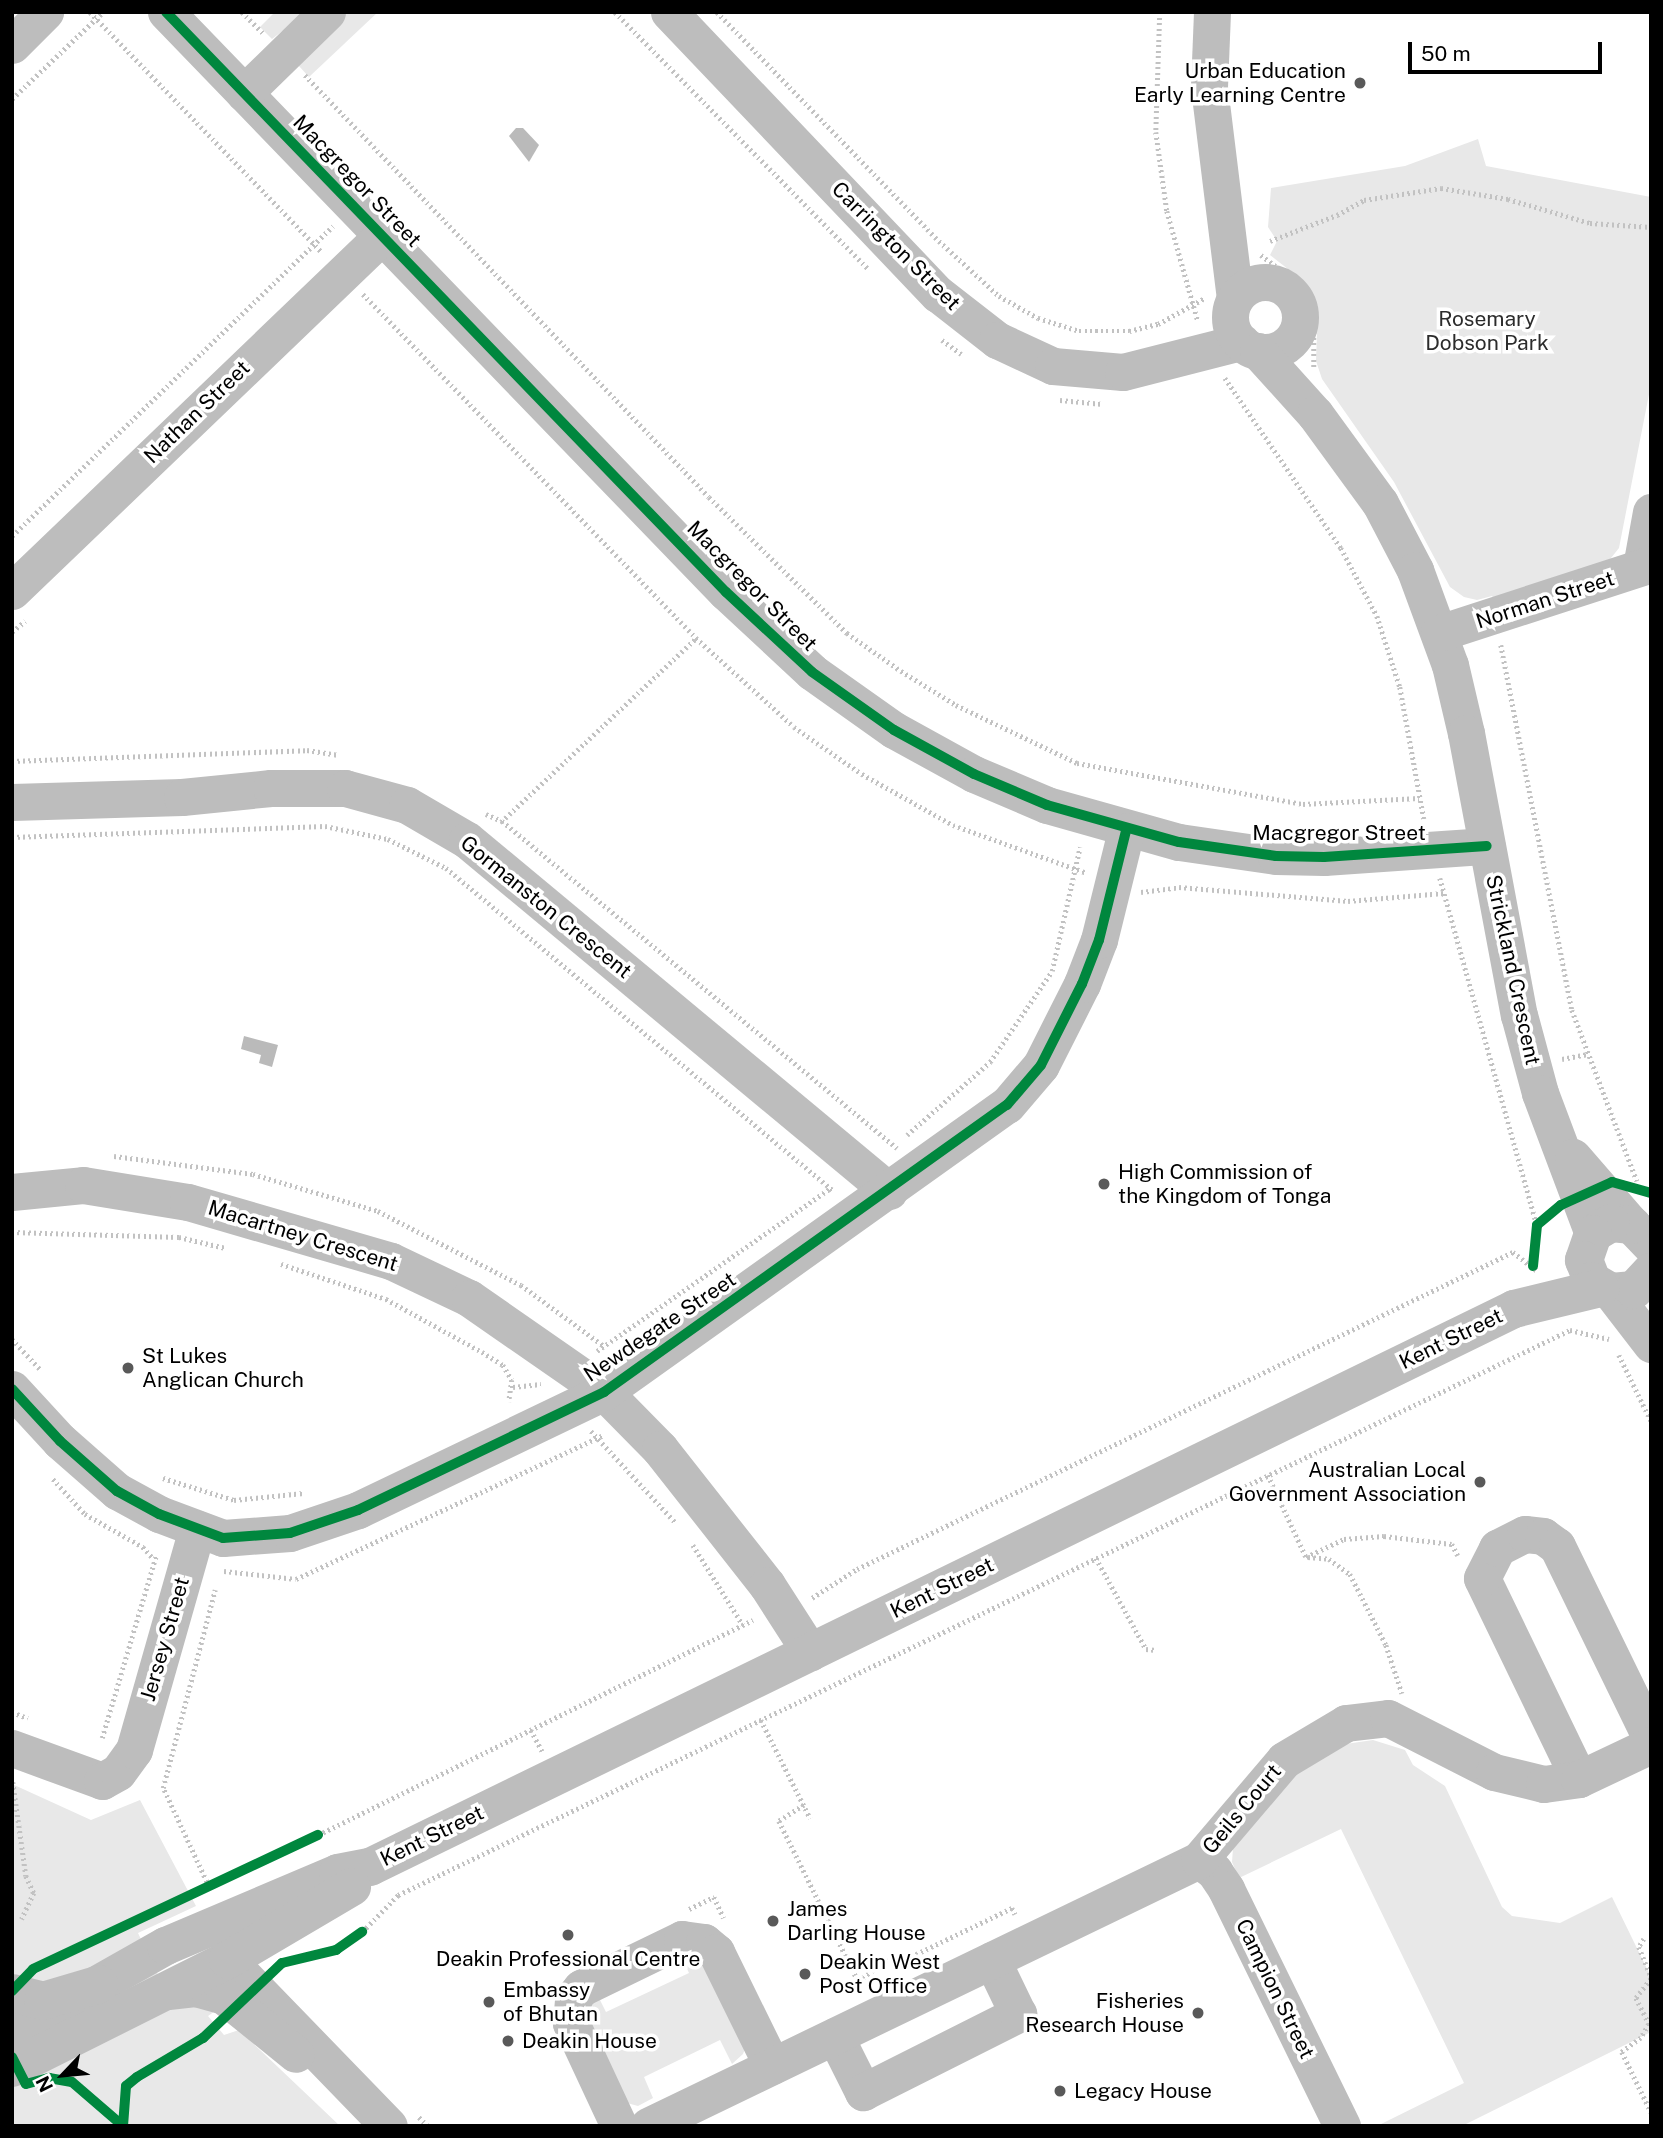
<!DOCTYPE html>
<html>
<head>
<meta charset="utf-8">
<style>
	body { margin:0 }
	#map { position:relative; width:1663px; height:2138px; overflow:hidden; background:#fff; font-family:"Public Sans",sans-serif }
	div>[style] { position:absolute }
	.green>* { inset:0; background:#e8e8e8 }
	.water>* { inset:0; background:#bababa }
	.path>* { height:4.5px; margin-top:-2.25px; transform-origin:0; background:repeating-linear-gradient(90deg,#c2c2c2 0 2px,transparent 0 5.5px) }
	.minor>* { height:37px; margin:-18.5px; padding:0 18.5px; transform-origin:18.5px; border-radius:18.5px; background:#bdbdbd }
	.minor>.ring { margin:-18.5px; padding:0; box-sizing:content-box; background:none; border:37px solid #bdbdbd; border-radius:50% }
	.major>* { height:38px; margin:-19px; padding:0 19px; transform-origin:19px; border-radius:19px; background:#bdbdbd }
	.highway>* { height:38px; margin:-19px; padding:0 19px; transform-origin:19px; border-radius:19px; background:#bdbdbd }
	.cycleway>* { height:10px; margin:-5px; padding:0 5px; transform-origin:5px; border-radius:5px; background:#00873e }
	.dots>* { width:19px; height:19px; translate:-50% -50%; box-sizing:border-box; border:4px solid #fff; border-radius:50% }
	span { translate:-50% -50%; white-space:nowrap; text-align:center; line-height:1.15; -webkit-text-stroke:7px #fff; paint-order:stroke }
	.poi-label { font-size:21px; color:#000 }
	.right { translate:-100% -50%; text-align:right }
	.left { translate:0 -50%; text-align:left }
	.street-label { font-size:21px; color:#000 }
	.park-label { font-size:21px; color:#2c2c2c }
	.frame { position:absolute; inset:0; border:14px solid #000; pointer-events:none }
	.north { position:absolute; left:28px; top:2040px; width:70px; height:70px; -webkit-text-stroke:5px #fff; paint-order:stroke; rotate:244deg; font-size:19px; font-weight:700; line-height:28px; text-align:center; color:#000 }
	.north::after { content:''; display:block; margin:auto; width:24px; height:32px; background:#000; clip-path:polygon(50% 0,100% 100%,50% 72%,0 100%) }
	.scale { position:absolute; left:1408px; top:42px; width:194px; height:32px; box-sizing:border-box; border:4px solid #000; border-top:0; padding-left:9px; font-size:21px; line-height:24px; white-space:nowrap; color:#000; -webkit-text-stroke:5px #fff; paint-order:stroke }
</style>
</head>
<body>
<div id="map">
	<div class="green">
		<div style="clip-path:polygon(275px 12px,307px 12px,272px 39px,260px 27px)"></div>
		<div style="clip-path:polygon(347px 12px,378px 12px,309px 77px,298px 65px)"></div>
		<div style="clip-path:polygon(1478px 139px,1486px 166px,1651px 197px,1651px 384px,1619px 548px,1607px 563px,1495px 600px,1492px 596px,1477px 600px,1464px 597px,1450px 587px,1394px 482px,1322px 379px,1316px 361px,1318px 307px,1307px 284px,1270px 255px,1277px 241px,1268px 227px,1271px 188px,1405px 166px)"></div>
		<div style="clip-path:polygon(1373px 1740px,1405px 1750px,1413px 1765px,1445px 1786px,1502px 1907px,1512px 1916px,1560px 1923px,1612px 1897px,1651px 1977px,1651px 2032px,1462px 2126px,1377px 2126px,1464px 2083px,1341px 1829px,1239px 1878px,1232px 1862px,1233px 1848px,1298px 1768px,1332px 1746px)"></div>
		<div style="clip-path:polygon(12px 1784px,91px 1820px,140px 1800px,196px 1906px,138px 1933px,174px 2008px,192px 2004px,221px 2007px,208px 2016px,224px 2035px,239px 2030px,340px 2126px,12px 2126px)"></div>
		<div style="clip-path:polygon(697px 1950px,746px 2046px,743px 2054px,732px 2064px,720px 2040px,644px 2077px,653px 2098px,638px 2106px,627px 2103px,583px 2024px,586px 2000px,597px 1994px,606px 2012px,689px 1973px,679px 1951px)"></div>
	</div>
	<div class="water">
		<div style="clip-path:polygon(516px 128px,523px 128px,539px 145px,529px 162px,509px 136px)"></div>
		<div style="clip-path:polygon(244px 1036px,278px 1045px,272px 1067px,259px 1063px,261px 1055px,241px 1049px)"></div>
	</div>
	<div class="path">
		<div style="left:90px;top:12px;width:335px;rotate:46deg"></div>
		<div style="left:242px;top:12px;width:31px;rotate:45deg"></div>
		<div style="left:615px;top:12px;width:361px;rotate:45.4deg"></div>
		<div style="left:717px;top:12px;width:319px;rotate:45.9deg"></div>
		<div style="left:939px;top:241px;width:81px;rotate:42.5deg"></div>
		<div style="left:999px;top:296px;width:45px;rotate:29.4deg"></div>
		<div style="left:1038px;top:318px;width:43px;rotate:17.6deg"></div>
		<div style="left:1079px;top:331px;width:50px"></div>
		<div style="left:1129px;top:331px;width:30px;rotate:-14deg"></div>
		<div style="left:1158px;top:324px;width:54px;rotate:-29deg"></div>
		<div style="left:1160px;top:12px;width:120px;rotate:91.9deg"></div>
		<div style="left:1156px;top:132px;width:80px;rotate:82.1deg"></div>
		<div style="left:1167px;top:211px;width:114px;rotate:74.3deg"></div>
		<div style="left:305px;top:75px;width:584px;rotate:46.25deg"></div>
		<div style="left:709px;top:497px;width:194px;rotate:44.6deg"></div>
		<div style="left:847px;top:633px;width:66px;rotate:35.1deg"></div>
		<div style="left:901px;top:671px;width:65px;rotate:31.7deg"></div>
		<div style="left:956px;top:705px;width:134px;rotate:25.6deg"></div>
		<div style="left:1077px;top:763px;width:230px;rotate:10.3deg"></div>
		<div style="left:1303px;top:804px;width:116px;rotate:-3deg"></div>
		<div style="left:12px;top:99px;width:126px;rotate:-43.7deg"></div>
		<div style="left:1270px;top:241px;width:72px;rotate:-21.2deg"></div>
		<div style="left:1337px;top:215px;width:31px;rotate:-29deg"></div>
		<div style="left:1364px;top:200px;width:78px;rotate:-8.9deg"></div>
		<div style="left:1441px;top:188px;width:68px;rotate:9.3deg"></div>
		<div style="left:1508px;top:199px;width:85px;rotate:16.3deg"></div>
		<div style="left:1590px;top:223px;width:61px;rotate:3.8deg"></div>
		<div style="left:1261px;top:255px;width:56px;rotate:37.1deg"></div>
		<div style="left:1306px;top:289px;width:33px;rotate:76deg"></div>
		<div style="left:1314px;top:321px;width:46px;rotate:90deg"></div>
		<div style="left:363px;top:294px;width:479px;rotate:45.9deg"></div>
		<div style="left:696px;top:638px;width:132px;rotate:42.2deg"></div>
		<div style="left:794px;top:727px;width:83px;rotate:34.7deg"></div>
		<div style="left:862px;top:774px;width:104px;rotate:29.3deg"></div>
		<div style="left:953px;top:825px;width:142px;rotate:19.7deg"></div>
		<div style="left:942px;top:340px;width:24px;rotate:36deg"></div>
		<div style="left:1225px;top:378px;width:206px;rotate:55.7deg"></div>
		<div style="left:1341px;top:548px;width:77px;rotate:62.1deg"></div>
		<div style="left:1377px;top:616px;width:75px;rotate:72.1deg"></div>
		<div style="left:1400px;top:687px;width:134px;rotate:79.7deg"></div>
		<div style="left:1060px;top:400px;width:43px;rotate:5.3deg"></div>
		<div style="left:12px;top:536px;width:446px;rotate:-44deg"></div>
		<div style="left:12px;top:632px;width:17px;rotate:-40deg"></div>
		<div style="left:1501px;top:645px;width:372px;rotate:79deg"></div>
		<div style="left:1572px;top:1010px;width:183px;rotate:69.2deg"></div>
		<div style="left:12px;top:761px;width:295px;rotate:-2.1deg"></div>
		<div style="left:307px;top:750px;width:32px;rotate:9deg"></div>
		<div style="left:486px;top:814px;width:17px;rotate:24deg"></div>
		<div style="left:502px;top:821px;width:513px;rotate:39.62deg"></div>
		<div style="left:501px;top:822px;width:268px;rotate:-43.3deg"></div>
		<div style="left:12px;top:837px;width:313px;rotate:-2deg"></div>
		<div style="left:325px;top:826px;width:64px;rotate:11.7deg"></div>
		<div style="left:388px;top:839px;width:65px;rotate:26.6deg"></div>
		<div style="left:446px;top:868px;width:505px;rotate:39.78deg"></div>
		<div style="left:1440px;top:878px;width:360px;rotate:74.4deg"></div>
		<div style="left:1141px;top:892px;width:38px;rotate:-7deg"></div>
		<div style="left:1179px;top:887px;width:170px;rotate:4.7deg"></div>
		<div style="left:1348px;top:901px;width:96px;rotate:-4.8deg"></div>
		<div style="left:1562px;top:1059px;width:25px;rotate:-11deg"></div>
		<div style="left:907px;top:1135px;width:111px;rotate:-41.3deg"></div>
		<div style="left:990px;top:1062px;width:110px;rotate:-55.7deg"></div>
		<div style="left:1052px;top:971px;width:127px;rotate:-77.3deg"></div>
		<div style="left:114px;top:1156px;width:140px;rotate:7.4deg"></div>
		<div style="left:253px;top:1174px;width:130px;rotate:16.5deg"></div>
		<div style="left:378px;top:1211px;width:161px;rotate:27.4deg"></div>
		<div style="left:521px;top:1285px;width:103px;rotate:36.3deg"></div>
		<div style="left:12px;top:1232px;width:167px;rotate:1.7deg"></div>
		<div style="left:179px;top:1237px;width:48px;rotate:13.2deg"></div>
		<div style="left:281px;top:1264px;width:111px;rotate:18.4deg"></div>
		<div style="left:386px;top:1299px;width:110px;rotate:28.9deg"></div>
		<div style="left:482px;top:1352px;width:25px;rotate:32deg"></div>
		<div style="left:503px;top:1365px;width:17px;rotate:59deg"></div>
		<div style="left:512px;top:1380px;width:22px;rotate:98deg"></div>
		<div style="left:12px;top:1339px;width:41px;rotate:47deg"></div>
		<div style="left:597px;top:1351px;width:285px;rotate:-34.9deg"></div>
		<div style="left:1619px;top:1355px;width:73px;rotate:64.1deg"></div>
		<div style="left:513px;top:1387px;width:28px;rotate:-6deg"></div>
		<div style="left:591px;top:1431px;width:124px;rotate:47.3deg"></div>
		<div style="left:1268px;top:1475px;width:90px;rotate:65.1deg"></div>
		<div style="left:163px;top:1478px;width:74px;rotate:17.2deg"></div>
		<div style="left:234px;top:1500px;width:70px;rotate:-5.7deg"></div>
		<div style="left:53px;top:1479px;width:47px;rotate:47.6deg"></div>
		<div style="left:85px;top:1514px;width:67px;rotate:29.6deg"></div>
		<div style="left:143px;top:1547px;width:15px;rotate:48deg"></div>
		<div style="left:693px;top:1545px;width:94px;rotate:58deg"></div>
		<div style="left:1306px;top:1557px;width:42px;rotate:-25.3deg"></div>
		<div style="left:1344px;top:1539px;width:40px;rotate:-4.3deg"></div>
		<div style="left:1384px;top:1536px;width:68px;rotate:6.7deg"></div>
		<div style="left:1452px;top:1544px;width:13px;rotate:63deg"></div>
		<div style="left:1308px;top:1557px;width:21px;rotate:5deg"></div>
		<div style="left:1329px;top:1559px;width:26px;rotate:36deg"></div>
		<div style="left:1350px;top:1574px;width:80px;rotate:63.1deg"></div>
		<div style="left:1386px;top:1645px;width:51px;rotate:71.6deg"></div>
		<div style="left:1096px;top:1558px;width:104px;rotate:61.2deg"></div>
		<div style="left:1146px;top:1649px;width:10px;rotate:6deg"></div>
		<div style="left:224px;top:1571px;width:72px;rotate:6.3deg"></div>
		<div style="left:296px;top:1579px;width:339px;rotate:-25.1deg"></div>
		<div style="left:812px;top:1598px;width:54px;rotate:-32.8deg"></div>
		<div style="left:857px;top:1569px;width:729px;rotate:-25.79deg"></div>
		<div style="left:1513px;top:1252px;width:31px;rotate:38deg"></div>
		<div style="left:12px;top:1712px;width:17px;rotate:21deg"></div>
		<div style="left:761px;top:1720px;width:110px;rotate:63.4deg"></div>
		<div style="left:531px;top:1730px;width:24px;rotate:62deg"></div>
		<div style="left:102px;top:1738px;width:190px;rotate:-73.5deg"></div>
		<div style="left:13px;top:1782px;width:95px;rotate:82.1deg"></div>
		<div style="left:26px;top:1876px;width:19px;rotate:65deg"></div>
		<div style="left:34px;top:1893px;width:29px;rotate:115deg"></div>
		<div style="left:804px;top:1805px;width:30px;rotate:147deg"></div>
		<div style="left:779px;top:1821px;width:178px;rotate:63.7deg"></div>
		<div style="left:858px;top:1981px;width:11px;rotate:100deg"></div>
		<div style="left:318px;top:1835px;width:485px;rotate:-26.3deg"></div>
		<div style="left:209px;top:1887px;width:109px;rotate:-114.9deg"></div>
		<div style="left:163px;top:1788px;width:205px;rotate:-75.3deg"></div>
		<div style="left:689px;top:1909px;width:28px;rotate:-26deg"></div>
		<div style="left:714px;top:1897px;width:23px;rotate:65deg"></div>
		<div style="left:362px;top:1932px;width:52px;rotate:-45.8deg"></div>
		<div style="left:398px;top:1895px;width:1301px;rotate:-25.74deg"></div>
		<div style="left:1570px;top:1330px;width:40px;rotate:13deg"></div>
		<div style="left:1644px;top:1939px;width:9px;rotate:122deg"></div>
		<div style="left:1639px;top:1947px;width:31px;rotate:68deg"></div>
		<div style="left:1651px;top:1979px;width:24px;rotate:128deg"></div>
		<div style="left:1636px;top:1998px;width:29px;rotate:63deg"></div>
		<div style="left:1649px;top:2024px;width:16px;rotate:120deg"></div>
		<div style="left:1641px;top:2038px;width:24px;rotate:144deg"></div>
		<div style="left:1622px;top:2052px;width:67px;rotate:64.2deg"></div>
		<div style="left:858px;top:1981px;width:34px;rotate:-36deg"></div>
		<div style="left:886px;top:1961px;width:20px;rotate:-6deg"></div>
		<div style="left:906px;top:1959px;width:118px;rotate:-25.7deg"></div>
		<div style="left:1012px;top:1908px;width:7px;rotate:63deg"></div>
		<div style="left:419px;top:2117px;width:13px;rotate:45deg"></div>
	</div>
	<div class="minor">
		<div style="left:166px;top:12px;width:806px;rotate:46.01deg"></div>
		<div style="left:726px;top:592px;width:117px;rotate:42.9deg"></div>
		<div style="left:812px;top:672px;width:100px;rotate:35.3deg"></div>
		<div style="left:894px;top:730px;width:91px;rotate:28.8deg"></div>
		<div style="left:974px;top:774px;width:79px;rotate:23deg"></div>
		<div style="left:1047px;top:805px;width:137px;rotate:15.7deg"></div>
		<div style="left:1179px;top:842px;width:98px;rotate:8.2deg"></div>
		<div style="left:1276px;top:856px;width:48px;rotate:1.2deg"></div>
		<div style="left:1324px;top:857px;width:163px;rotate:-3.9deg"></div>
		<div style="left:669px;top:12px;width:390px;rotate:46.4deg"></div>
		<div style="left:938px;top:294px;width:75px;rotate:37.9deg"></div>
		<div style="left:997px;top:340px;width:62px;rotate:24.9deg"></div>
		<div style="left:1053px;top:366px;width:70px;rotate:4.9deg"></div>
		<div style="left:1123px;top:372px;width:122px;rotate:-14.3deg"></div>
		<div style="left:1212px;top:12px;width:75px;rotate:92.3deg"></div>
		<div style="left:1209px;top:87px;width:213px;rotate:83deg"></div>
		<div style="left:12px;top:45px;width:47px;rotate:-45deg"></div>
		<div style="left:244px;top:93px;width:116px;rotate:-44.3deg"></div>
		<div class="ring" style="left:1230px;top:282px;width:33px;height:33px"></div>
		<div style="left:1258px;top:351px;width:85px;rotate:47.9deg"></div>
		<div style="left:1315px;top:414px;width:110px;rotate:53.9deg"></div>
		<div style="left:1380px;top:503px;width:76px;rotate:62.4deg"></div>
		<div style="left:1415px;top:570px;width:101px;rotate:69.8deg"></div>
		<div style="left:1450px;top:665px;width:70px;rotate:76.8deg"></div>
		<div style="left:1466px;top:733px;width:287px;rotate:79.4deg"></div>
		<div style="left:1519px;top:1015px;width:81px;rotate:74.9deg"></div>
		<div style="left:1540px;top:1093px;width:151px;rotate:69.4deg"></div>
		<div style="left:1641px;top:567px;width:56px;rotate:-79.7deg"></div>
		<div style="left:12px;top:591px;width:514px;rotate:-43.82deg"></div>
		<div style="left:1439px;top:633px;width:223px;rotate:-18deg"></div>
		<div style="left:12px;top:802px;width:170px;rotate:-1.7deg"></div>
		<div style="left:182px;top:797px;width:89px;rotate:-5.8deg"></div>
		<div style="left:271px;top:788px;width:74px"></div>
		<div style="left:345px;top:788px;width:64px;rotate:15.3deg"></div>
		<div style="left:407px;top:805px;width:69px;rotate:30.3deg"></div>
		<div style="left:467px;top:840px;width:549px;rotate:39.75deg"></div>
		<div style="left:1573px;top:1157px;width:90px;rotate:49.1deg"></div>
		<div style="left:12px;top:1192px;width:71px;rotate:-5.6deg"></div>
		<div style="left:83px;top:1185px;width:106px;rotate:9.2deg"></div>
		<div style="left:188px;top:1202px;width:211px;rotate:16.2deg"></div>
		<div style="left:391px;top:1261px;width:86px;rotate:25.4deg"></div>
		<div style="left:469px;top:1298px;width:165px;rotate:34.8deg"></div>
		<div style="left:604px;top:1392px;width:80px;rotate:45.5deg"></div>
		<div style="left:660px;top:1449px;width:173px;rotate:51.8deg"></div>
		<div style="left:767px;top:1585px;width:80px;rotate:57.3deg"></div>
		<div style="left:1611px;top:1292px;width:66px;rotate:52.4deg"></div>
		<div style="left:12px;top:1389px;width:71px;rotate:47.3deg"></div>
		<div style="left:60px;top:1441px;width:76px;rotate:41.3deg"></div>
		<div style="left:117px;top:1491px;width:48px;rotate:28.7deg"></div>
		<div style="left:159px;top:1514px;width:68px;rotate:20.6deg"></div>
		<div style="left:223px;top:1538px;width:67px;rotate:-4.3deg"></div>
		<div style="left:290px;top:1533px;width:72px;rotate:-18.7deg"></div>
		<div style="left:358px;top:1510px;width:273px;rotate:-25.6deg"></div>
		<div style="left:604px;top:1392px;width:495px;rotate:-35.5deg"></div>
		<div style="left:1007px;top:1105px;width:52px;rotate:-49.6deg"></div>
		<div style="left:1041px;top:1065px;width:91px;rotate:-63.2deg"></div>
		<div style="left:1082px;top:984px;width:47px;rotate:-68.9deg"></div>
		<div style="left:1099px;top:940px;width:112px;rotate:-76.1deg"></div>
		<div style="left:12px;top:1748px;width:96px;rotate:20.1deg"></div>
		<div style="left:102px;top:1781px;width:18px;rotate:-29deg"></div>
		<div style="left:118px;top:1772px;width:27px;rotate:-54deg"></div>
		<div style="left:134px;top:1750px;width:230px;rotate:-74.1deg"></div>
		<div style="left:1579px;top:1779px;width:223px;rotate:-115.8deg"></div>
		<div style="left:1482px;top:1578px;width:34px;rotate:-63deg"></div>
		<div style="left:1497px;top:1548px;width:31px;rotate:-27deg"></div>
		<div style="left:1525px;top:1534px;width:18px;rotate:6deg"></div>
		<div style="left:1543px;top:1536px;width:17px;rotate:36deg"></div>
		<div style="left:1557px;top:1546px;width:215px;rotate:64deg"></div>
		<div style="left:1199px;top:1860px;width:19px;rotate:36deg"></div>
		<div style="left:1214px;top:1871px;width:22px;rotate:56deg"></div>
		<div style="left:1226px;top:1889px;width:264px;rotate:63.9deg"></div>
		<div style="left:228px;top:1960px;width:231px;rotate:45.9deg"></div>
		<div style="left:168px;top:1991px;width:27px;rotate:-6deg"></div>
		<div style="left:195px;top:1988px;width:30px;rotate:15deg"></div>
		<div style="left:224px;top:1996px;width:92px;rotate:38.9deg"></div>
		<div style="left:835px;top:2036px;width:63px;rotate:63.4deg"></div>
		<div style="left:863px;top:2092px;width:174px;rotate:-26.7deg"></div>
		<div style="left:1018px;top:2014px;width:60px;rotate:-115.7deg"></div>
		<div style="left:619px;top:2126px;width:114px;rotate:-115deg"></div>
		<div style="left:571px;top:2023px;width:25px;rotate:-85deg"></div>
		<div style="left:573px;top:1998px;width:13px;rotate:-51deg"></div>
		<div style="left:581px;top:1988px;width:112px;rotate:-25.9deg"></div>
		<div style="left:682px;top:1939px;width:22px;rotate:8deg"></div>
		<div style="left:704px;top:1942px;width:16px;rotate:40deg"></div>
		<div style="left:716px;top:1952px;width:127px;rotate:63.8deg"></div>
		<div style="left:648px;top:2126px;width:612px;rotate:-25.77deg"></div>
		<div style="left:1199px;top:1860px;width:131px;rotate:-49.6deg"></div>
		<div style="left:1284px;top:1760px;width:72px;rotate:-30.8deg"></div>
		<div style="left:1346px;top:1723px;width:42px;rotate:-6.8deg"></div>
		<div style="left:1388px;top:1718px;width:119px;rotate:27deg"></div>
		<div style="left:1494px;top:1772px;width:51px;rotate:13.5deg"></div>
		<div style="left:1544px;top:1784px;width:35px;rotate:-8deg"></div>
		<div style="left:1579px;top:1779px;width:80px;rotate:-25.3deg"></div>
	</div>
	<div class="major">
		<div style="left:1651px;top:1245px;width:28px;rotate:-134deg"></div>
		<div style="left:1632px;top:1225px;width:21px;rotate:-175deg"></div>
		<div style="left:1611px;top:1223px;width:21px;rotate:149deg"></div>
		<div style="left:1593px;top:1234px;width:28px;rotate:109deg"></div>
		<div style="left:1584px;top:1260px;width:22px;rotate:69deg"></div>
		<div style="left:1592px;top:1281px;width:22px;rotate:30deg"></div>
		<div style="left:1611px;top:1292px;width:23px;rotate:-5deg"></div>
		<div style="left:1634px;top:1290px;width:25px;rotate:-47deg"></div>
		<div style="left:12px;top:2033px;width:177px;rotate:-29.5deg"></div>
		<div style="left:166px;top:1946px;width:187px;rotate:-23deg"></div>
		<div style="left:338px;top:1873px;width:33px;rotate:-11deg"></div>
		<div style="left:370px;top:1867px;width:1273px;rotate:-26deg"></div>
		<div style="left:1514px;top:1309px;width:89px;rotate:-13.7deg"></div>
		<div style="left:12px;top:2068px;width:241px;rotate:-26.6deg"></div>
		<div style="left:228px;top:1960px;width:144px;rotate:-30.5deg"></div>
	</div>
	<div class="highway">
		<div style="left:12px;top:1993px;width:32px;rotate:14deg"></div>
		<div style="left:43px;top:2001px;width:59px;rotate:-16.6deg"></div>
	</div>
	<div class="cycleway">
		<div style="left:166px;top:12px;width:806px;rotate:46.01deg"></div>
		<div style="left:726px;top:592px;width:117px;rotate:42.9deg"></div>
		<div style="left:812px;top:672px;width:100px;rotate:35.3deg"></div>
		<div style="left:894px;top:730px;width:91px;rotate:28.8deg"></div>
		<div style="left:974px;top:774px;width:79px;rotate:23deg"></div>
		<div style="left:1047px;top:805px;width:137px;rotate:15.7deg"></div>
		<div style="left:1179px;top:842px;width:98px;rotate:8.2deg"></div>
		<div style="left:1276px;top:856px;width:48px;rotate:1.2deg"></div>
		<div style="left:1324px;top:857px;width:163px;rotate:-3.9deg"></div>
		<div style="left:1533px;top:1266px;width:41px;rotate:-84.4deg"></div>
		<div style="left:1537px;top:1225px;width:31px;rotate:-40deg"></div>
		<div style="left:1561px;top:1205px;width:56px;rotate:-24.3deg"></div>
		<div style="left:1612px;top:1182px;width:41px;rotate:15.8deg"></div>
		<div style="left:12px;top:1389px;width:71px;rotate:47.3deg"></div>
		<div style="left:60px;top:1441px;width:76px;rotate:41.3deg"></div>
		<div style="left:117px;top:1491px;width:48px;rotate:28.7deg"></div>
		<div style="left:159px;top:1514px;width:68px;rotate:20.6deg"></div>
		<div style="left:223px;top:1538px;width:67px;rotate:-4.3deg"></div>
		<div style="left:290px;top:1533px;width:72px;rotate:-18.7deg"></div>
		<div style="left:358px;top:1510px;width:273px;rotate:-25.6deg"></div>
		<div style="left:604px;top:1392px;width:495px;rotate:-35.5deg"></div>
		<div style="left:1007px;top:1105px;width:52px;rotate:-49.6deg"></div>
		<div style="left:1041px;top:1065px;width:91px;rotate:-63.2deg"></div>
		<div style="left:1082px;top:984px;width:47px;rotate:-68.9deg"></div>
		<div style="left:1099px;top:940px;width:112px;rotate:-76.1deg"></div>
		<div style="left:12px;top:1991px;width:30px;rotate:-46deg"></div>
		<div style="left:33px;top:1969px;width:315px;rotate:-25.2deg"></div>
		<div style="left:12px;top:2057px;width:30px;rotate:63deg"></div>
		<div style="left:26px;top:2084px;width:24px;rotate:-15deg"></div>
		<div style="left:49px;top:2078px;width:23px;rotate:10deg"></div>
		<div style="left:72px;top:2082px;width:67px;rotate:40.8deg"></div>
		<div style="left:123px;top:2126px;width:40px;rotate:-85.7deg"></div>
		<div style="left:126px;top:2086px;width:14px;rotate:-39deg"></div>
		<div style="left:137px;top:2077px;width:77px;rotate:-30.6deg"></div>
		<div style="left:203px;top:2038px;width:109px;rotate:-43.5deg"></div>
		<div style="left:282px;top:1963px;width:56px;rotate:-13.5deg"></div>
		<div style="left:336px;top:1950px;width:32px;rotate:-35deg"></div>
	</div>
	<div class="dots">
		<div style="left:1360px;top:83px;background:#595959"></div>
		<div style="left:1104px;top:1184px;background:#595959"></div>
		<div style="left:128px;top:1368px;background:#595959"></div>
		<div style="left:1480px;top:1482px;background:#595959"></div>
		<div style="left:773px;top:1921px;background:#595959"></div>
		<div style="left:568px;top:1935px;background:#595959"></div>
		<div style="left:805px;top:1974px;background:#595959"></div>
		<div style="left:489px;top:2002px;background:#595959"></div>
		<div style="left:1198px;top:2013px;background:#595959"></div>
		<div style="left:508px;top:2041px;background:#595959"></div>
		<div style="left:1060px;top:2091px;background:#595959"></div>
	</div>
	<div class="poi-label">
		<span class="right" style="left:1346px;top:83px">Urban Education<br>Early Learning Centre</span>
		<span class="left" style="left:1118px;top:1184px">High Commission of<br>the Kingdom of Tonga</span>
		<span class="left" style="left:142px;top:1368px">St Lukes<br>Anglican Church</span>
		<span class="right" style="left:1466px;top:1482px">Australian Local<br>Government Association</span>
		<span class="left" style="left:787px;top:1921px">James<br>Darling House</span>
		<span style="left:568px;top:1959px">Deakin Professional Centre</span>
		<span class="left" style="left:819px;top:1974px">Deakin West<br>Post Office</span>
		<span class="left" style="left:503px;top:2002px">Embassy<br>of Bhutan</span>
		<span class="right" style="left:1184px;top:2013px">Fisheries<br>Research House</span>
		<span class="left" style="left:522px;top:2041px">Deakin House</span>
		<span class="left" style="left:1074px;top:2091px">Legacy House</span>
	</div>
	<div class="street-label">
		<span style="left:357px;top:181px;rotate:46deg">Macgregor Street</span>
		<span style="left:896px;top:246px;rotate:45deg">Carrington Street</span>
		<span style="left:197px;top:412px;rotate:-44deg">Nathan Street</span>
		<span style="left:752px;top:586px;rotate:45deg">Macgregor Street</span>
		<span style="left:1545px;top:600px;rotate:-18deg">Norman Street</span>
		<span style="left:1339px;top:833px">Macgregor Street</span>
		<span style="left:546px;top:907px;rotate:39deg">Gormanston Crescent</span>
		<span style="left:1513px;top:970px;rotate:78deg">Strickland Crescent</span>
		<span style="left:303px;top:1236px;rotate:17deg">Macartney Crescent</span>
		<span style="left:660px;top:1327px;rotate:-34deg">Newdegate Street</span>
		<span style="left:1451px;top:1339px;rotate:-26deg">Kent Street</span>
		<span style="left:942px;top:1588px;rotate:-26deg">Kent Street</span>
		<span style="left:165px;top:1639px;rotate:-74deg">Jersey Street</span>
		<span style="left:1242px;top:1809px;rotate:-50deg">Geils Court</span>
		<span style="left:432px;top:1836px;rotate:-26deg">Kent Street</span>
		<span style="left:1275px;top:1989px;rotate:64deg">Campion Street</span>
	</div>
	<div class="park-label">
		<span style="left:1487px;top:331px">Rosemary<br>Dobson Park</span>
	</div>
	<div class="frame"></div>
	<div class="north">N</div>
	<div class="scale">50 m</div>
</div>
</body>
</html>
